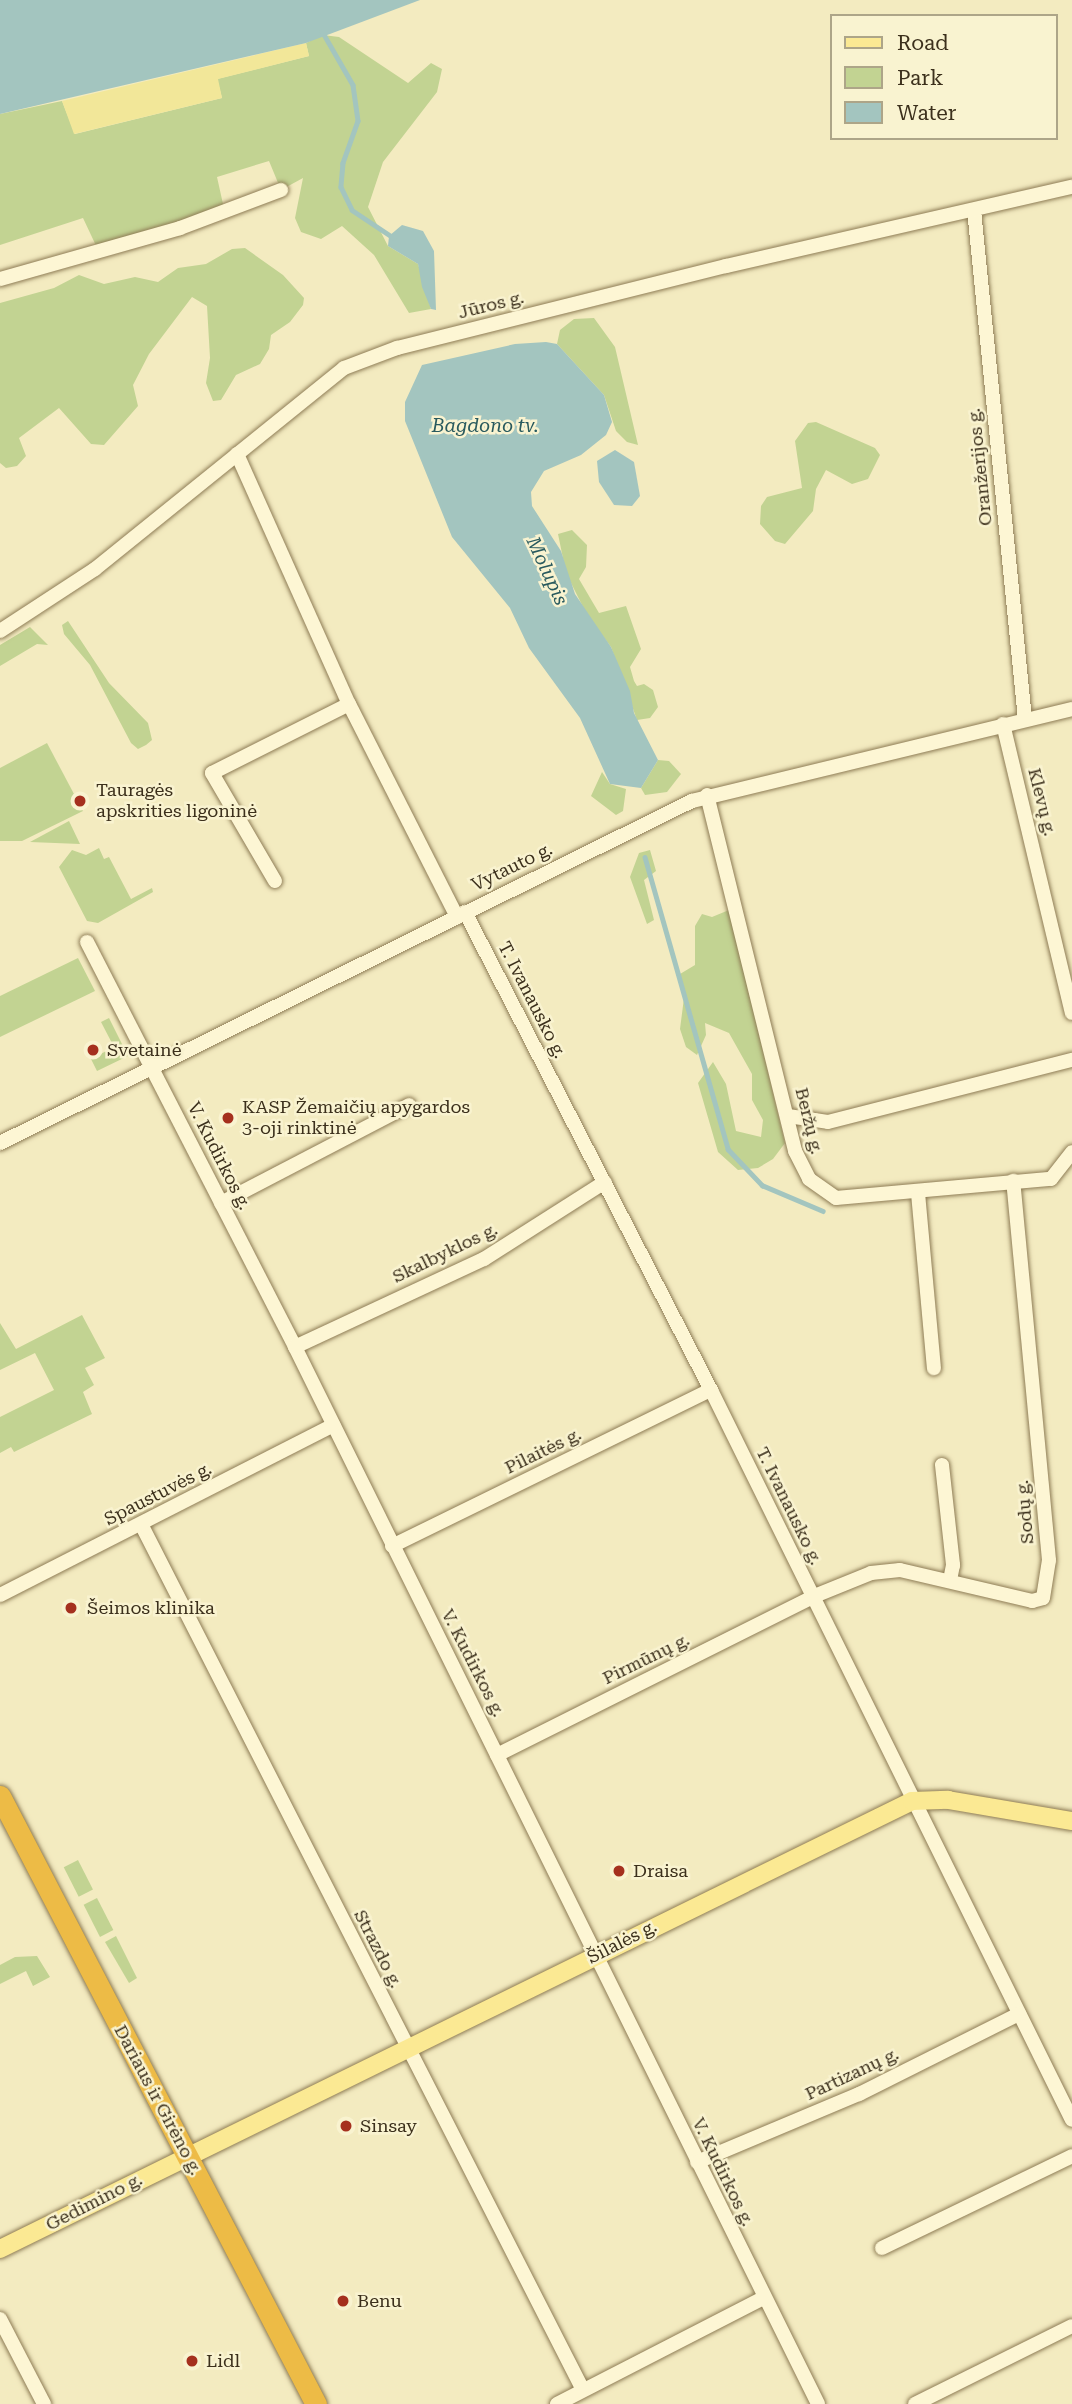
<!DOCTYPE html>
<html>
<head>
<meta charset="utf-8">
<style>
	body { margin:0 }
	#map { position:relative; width:1072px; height:2404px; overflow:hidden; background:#f3ebc0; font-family:"Roboto Serif",serif }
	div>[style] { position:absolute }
	.green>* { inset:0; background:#c2d392; transform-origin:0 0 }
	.sand>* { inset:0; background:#f2e799 }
	.water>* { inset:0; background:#a3c5bf }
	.stream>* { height:4.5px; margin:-2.25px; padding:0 2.25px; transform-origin:2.25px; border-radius:2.25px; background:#a3c5bf }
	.roads { filter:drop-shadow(0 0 2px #8e7c55) drop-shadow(0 0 2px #8e7c55) }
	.minor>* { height:14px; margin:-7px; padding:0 7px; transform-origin:7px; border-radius:7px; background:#fdf6d4 }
	.major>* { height:18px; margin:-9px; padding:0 9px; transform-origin:9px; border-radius:9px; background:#fbe993 }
	.highway>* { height:21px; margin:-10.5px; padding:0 10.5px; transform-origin:10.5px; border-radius:10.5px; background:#edbb46 }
	.dots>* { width:19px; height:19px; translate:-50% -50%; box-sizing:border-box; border:4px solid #f9f3d0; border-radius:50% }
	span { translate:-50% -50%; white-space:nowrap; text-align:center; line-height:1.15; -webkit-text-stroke:5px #f9f3d0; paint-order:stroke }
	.street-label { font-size:18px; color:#3c301c }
	.poi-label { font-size:18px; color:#3c301c }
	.left { translate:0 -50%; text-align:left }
	.water-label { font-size:19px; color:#295a5e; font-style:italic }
	.legend { position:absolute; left:830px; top:14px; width:228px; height:126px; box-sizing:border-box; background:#f9f3d0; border:2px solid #ada588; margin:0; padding:9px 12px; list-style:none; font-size:21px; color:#3c301c }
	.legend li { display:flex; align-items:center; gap:14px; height:35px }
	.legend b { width:35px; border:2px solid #ada588 }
</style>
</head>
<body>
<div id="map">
	<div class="green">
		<div style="clip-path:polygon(323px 35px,339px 37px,408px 83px,431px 63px,442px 69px,437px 92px,383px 162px,368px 207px,388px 246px,418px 264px,431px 309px,409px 313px,374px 255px,342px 226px,321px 239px,301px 232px,295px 218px,303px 178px,281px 190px,269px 161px,217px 177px,225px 213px,99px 252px,83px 218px,0 245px,0 114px,62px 101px,75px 134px,222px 98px,217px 79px,309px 56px,306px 43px)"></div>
		<div style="clip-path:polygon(245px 248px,283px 275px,304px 298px,303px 305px,290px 322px,271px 335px,269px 349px,260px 364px,236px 375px,221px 400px,213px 401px,206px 383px,210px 358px,207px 306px,192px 297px,149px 354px,133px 385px,138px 406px,104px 445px,91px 444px,59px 408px,19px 438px,26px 456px,17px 466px,6px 468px,0 463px,0 303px,54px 288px,79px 275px,104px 284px,135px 277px,158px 282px,178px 268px,206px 264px,232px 249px)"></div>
		<div style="clip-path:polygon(594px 318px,615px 347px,638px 445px,627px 442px,616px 431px,604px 395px,557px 344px,560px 330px,574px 319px)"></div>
		<div style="clip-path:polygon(816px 422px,875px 448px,880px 455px,868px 479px,852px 484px,826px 470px,816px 489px,813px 511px,785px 544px,775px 541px,760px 524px,761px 506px,767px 497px,802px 488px,795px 441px,808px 423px)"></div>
		<div style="clip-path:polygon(572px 530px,587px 545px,586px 567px,579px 579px,599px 613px,626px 606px,641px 649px,630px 667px,634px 681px,637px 686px,644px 684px,653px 690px,658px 707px,650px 718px,637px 720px,611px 647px,587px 615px,566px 573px,558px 534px)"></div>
		<div style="clip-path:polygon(68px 621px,109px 683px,148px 723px,152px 740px,146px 745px,138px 749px,131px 743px,90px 665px,64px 634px,62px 625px)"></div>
		<div style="clip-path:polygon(30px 627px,48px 645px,37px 644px,0 666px,0 645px)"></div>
		<div style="clip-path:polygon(47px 743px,83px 811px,22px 841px,0 841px,0 768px)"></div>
		<div style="clip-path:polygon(658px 760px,669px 761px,681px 774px,667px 792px,645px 795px,641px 788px)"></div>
		<div style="clip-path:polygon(602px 772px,610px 784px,626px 789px,623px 811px,616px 815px,591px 796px)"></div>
		<div style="clip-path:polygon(69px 821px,80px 844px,30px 842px)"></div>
		<div style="clip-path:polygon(99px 848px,104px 859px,109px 857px,131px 899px,152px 888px,153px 892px,98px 923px,87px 921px,59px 867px,72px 850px,86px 855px)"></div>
		<div style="clip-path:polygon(650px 850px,656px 871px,644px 880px,654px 920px,647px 924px,630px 877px,639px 853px)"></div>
		<div style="clip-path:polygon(729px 910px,785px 1143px,773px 1159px,758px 1168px,738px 1170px,718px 1152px,698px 1083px,713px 1062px,726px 1084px,736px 1131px,761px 1137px,763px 1120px,752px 1100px,752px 1074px,729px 1033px,705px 1023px,706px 1035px,697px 1055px,686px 1047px,680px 1029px,684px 998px,680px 974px,695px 965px,695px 926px,702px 914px,712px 917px)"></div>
		<div style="clip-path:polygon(78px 958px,95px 991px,0 1037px,0 996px)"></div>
		<div style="clip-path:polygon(109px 1018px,128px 1056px,97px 1071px,91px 1059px,114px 1047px,101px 1022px)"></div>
		<div style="clip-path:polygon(82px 1315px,105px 1358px,85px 1368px,94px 1385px,83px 1392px,92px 1414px,14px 1452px,11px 1447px,0 1453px,0 1417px,54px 1390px,35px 1353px,0 1370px,0 1323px,16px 1349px)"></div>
		<div style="left:78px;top:1860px;width:33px;height:16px;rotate:63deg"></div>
		<div style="left:97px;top:1898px;width:36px;height:15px;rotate:63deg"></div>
		<div style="clip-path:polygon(116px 1936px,137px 1978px,129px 1983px,105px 1942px)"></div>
		<div style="clip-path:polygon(37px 1956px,50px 1977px,33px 1986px,26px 1971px,0 1984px,0 1965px,15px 1957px)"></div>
	</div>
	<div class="sand">
		<div style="clip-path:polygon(306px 43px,309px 56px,218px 79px,222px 98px,74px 134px,62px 101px)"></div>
	</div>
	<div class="water">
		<div style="clip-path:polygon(0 0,420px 0,306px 43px,0 114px)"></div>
		<div style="clip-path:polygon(402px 225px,423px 231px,434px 251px,436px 310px,431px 309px,422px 287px,418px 264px,388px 246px,389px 236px)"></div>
		<div style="clip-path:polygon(546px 342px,557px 344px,604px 395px,612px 422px,606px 435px,581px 455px,544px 471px,531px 492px,532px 506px,561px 551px,575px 594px,611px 647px,630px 691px,634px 713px,658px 760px,641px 788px,610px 784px,580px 718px,529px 648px,510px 608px,452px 537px,405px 421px,405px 402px,422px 365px,515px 344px)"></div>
		<div style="clip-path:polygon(615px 450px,634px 462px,640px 496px,632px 506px,614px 505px,599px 482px,597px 461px)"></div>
	</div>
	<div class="stream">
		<div style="left:322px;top:31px;width:62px;rotate:60.1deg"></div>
		<div style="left:353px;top:85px;width:36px;rotate:82deg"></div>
		<div style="left:358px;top:121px;width:45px;rotate:109.7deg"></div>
		<div style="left:343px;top:163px;width:24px;rotate:95deg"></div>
		<div style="left:341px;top:187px;width:25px;rotate:64deg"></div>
		<div style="left:352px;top:210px;width:50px;rotate:33.7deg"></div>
		<div style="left:645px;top:857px;width:304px;rotate:74.1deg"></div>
		<div style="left:728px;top:1149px;width:50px;rotate:46.6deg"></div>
		<div style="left:762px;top:1185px;width:66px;rotate:23.1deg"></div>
	</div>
	<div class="roads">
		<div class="minor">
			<div style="left:974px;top:210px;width:512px;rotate:84.28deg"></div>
			<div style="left:0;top:279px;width:187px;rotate:-15.8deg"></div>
			<div style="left:180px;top:228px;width:108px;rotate:-20.6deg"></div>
			<div style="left:237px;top:454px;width:274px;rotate:65.9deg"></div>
			<div style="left:349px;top:704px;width:239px;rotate:63.1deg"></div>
			<div style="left:0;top:631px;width:113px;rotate:-33.1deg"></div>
			<div style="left:95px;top:569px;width:320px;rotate:-38.9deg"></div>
			<div style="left:344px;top:368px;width:57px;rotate:-20.7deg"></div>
			<div style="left:397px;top:348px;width:339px;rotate:-14deg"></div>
			<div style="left:726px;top:266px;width:355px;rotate:-12.9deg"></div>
			<div style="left:1003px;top:724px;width:297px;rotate:76.6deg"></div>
			<div style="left:707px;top:795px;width:367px;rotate:76.1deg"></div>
			<div style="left:795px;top:1151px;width:31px;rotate:63deg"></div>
			<div style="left:809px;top:1179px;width:33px;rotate:35deg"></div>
			<div style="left:836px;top:1198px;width:216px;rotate:-5.1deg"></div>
			<div style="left:1051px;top:1179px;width:34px;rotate:-52deg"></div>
			<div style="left:275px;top:881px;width:125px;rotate:-120.3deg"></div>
			<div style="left:212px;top:773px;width:153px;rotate:-26.7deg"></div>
			<div style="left:465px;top:912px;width:538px;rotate:62.77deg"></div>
			<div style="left:711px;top:1390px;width:814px;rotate:63.69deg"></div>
			<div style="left:87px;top:942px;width:455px;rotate:62.8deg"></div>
			<div style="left:295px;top:1347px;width:1179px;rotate:63.67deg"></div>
			<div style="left:788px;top:1116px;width:40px;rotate:8.5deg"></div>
			<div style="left:828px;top:1122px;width:252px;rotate:-14.3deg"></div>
			<div style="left:0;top:1143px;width:772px;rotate:-26.3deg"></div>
			<div style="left:692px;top:801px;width:391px;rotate:-13.6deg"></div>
			<div style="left:918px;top:1193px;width:176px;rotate:84.8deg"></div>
			<div style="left:221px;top:1203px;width:212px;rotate:-27.5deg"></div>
			<div style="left:295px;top:1347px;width:208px;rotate:-25deg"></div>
			<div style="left:484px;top:1259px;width:143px;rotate:-32.5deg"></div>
			<div style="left:942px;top:1465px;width:101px;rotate:83.7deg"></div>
			<div style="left:953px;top:1565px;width:16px;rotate:101deg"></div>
			<div style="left:141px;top:1524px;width:972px;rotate:62.96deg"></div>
			<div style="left:392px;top:1546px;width:355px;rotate:-26.1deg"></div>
			<div style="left:0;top:1595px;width:374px;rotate:-27deg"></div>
			<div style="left:497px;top:1755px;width:352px;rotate:-26.6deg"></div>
			<div style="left:812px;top:1597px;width:64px;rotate:-22.1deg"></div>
			<div style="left:871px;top:1573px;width:29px;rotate:-6deg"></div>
			<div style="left:900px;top:1570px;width:136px;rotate:13.2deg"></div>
			<div style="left:1032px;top:1601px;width:11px;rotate:-15deg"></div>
			<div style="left:1043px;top:1598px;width:38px;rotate:-81deg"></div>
			<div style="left:1049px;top:1560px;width:381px;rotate:-95.4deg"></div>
			<div style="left:697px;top:2162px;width:176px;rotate:-22.8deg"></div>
			<div style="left:859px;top:2094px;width:179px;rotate:-26.6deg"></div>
			<div style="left:882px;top:2248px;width:211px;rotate:-25.8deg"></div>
			<div style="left:0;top:2319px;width:96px;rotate:62.6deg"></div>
			<div style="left:557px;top:2404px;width:232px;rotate:-27.2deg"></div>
			<div style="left:915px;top:2404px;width:175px;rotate:-26.4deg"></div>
		</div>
		<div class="major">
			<div style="left:0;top:2249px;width:1016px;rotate:-26.16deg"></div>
			<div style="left:912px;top:1801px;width:36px;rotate:-2deg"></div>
			<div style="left:948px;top:1800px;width:126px;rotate:9.6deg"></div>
		</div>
		<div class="highway">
			<div style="left:0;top:1796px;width:685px;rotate:62.54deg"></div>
		</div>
	</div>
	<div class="dots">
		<div style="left:80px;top:801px;background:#a5301e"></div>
		<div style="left:93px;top:1050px;background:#a5301e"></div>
		<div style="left:228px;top:1118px;background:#a5301e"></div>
		<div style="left:71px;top:1608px;background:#a5301e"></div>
		<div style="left:619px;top:1871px;background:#a5301e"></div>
		<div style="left:346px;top:2126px;background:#a5301e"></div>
		<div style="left:343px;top:2301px;background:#a5301e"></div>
		<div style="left:192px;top:2361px;background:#a5301e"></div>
	</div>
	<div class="street-label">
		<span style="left:491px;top:305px;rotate:-14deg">Jūros g.</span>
		<span style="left:980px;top:467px;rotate:-96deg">Oranžerijos g.</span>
		<span style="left:1042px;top:802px;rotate:76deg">Klevų g.</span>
		<span style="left:512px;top:867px;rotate:-26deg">Vytauto g.</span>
		<span style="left:532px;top:1000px;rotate:63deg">T. Ivanausko g.</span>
		<span style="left:809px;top:1121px;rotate:76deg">Beržų g.</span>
		<span style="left:219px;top:1156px;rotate:63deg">V. Kudirkos g.</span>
		<span style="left:445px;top:1253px;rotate:-26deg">Skalbyklos g.</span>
		<span style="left:543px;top:1451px;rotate:-26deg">Pilaitės g.</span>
		<span style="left:158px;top:1494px;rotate:-27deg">Spaustuvės g.</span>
		<span style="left:789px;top:1506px;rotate:64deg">T. Ivanausko g.</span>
		<span style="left:1025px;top:1512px;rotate:-95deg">Sodų g.</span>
		<span style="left:646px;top:1659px;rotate:-26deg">Pirmūnų g.</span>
		<span style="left:473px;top:1663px;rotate:63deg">V. Kudirkos g.</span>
		<span style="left:622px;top:1942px;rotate:-27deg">Šilalės g.</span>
		<span style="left:378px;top:1949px;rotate:63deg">Strazdo g.</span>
		<span style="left:852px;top:2074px;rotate:-25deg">Partizanų g.</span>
		<span style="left:158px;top:2100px;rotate:62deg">Dariaus ir Girėno g.</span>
		<span style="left:723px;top:2172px;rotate:64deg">V. Kudirkos g.</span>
		<span style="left:94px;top:2202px;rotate:-27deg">Gedimino g.</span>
	</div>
	<div class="poi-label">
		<span class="left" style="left:96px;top:801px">Tauragės<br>apskrities ligoninė</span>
		<span class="left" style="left:107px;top:1050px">Svetainė</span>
		<span class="left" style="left:242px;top:1118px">KASP Žemaičių apygardos<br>3-oji rinktinė</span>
		<span class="left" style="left:87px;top:1608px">Šeimos klinika</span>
		<span class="left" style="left:633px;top:1871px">Draisa</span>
		<span class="left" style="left:360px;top:2126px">Sinsay</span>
		<span class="left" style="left:357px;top:2301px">Benu</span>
		<span class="left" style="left:206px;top:2361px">Lidl</span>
	</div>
	<div class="water-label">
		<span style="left:485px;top:426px">Bagdono tv.</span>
		<span style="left:547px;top:571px;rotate:65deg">Molupis</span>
	</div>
	<ul class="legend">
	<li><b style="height:9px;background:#fbe993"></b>Road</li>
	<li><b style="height:19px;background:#c2d392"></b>Park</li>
	<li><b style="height:19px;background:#a3c5bf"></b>Water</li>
	</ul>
</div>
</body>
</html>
